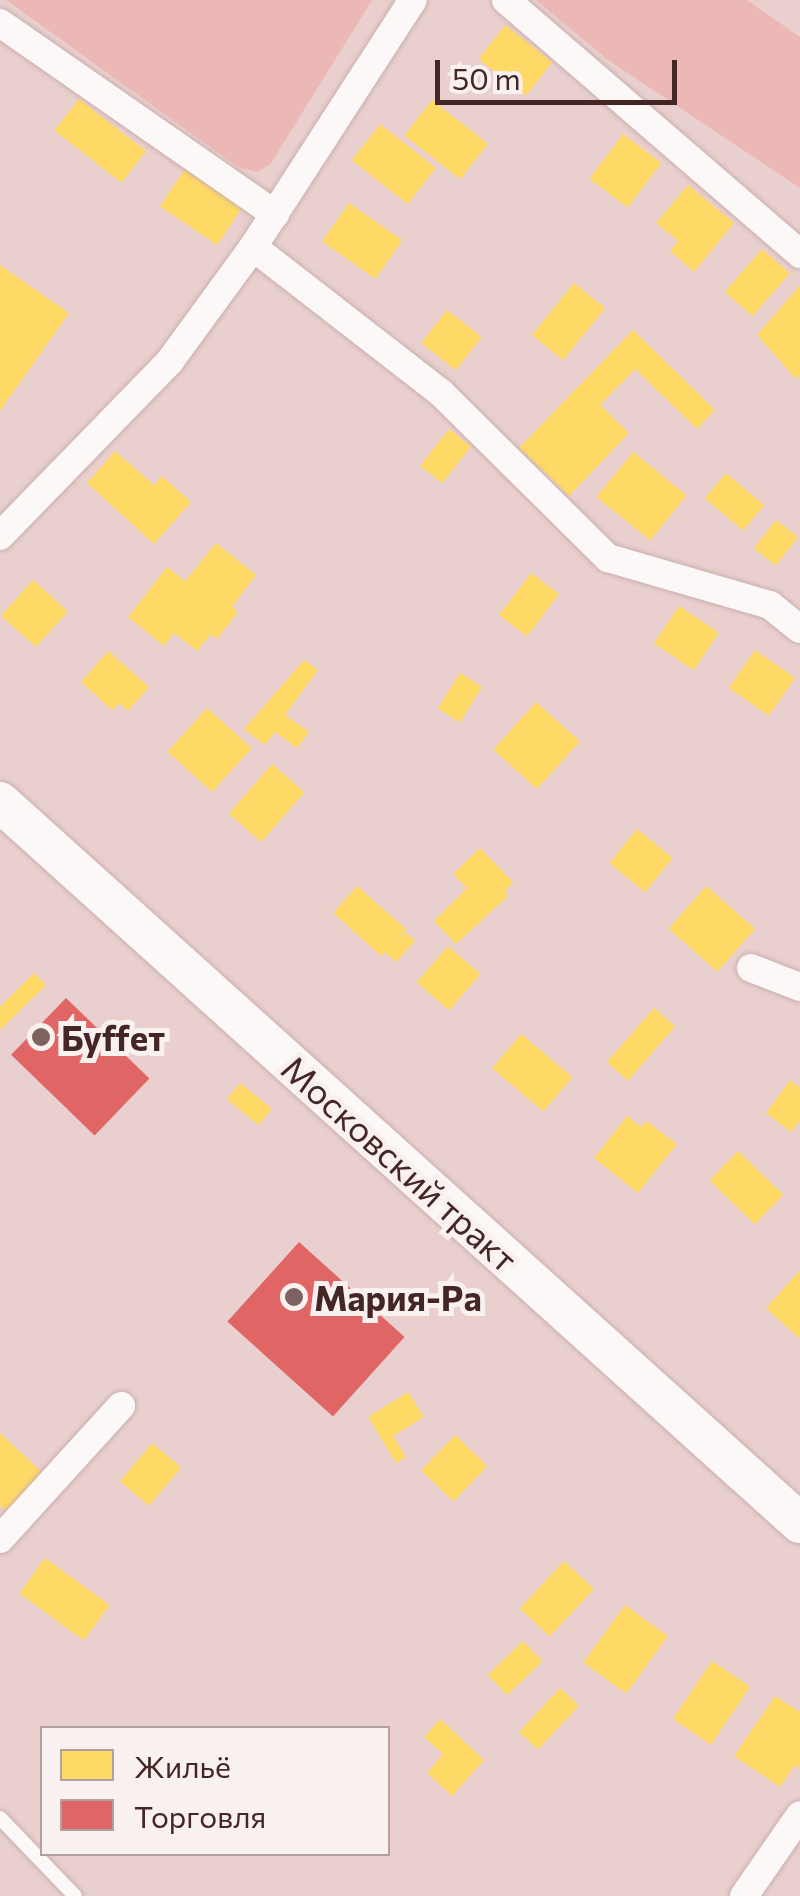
<!DOCTYPE html>
<html>
<head>
<meta charset="utf-8">
<style>
	body { margin:0 }
	#map { position:relative; width:800px; height:1896px; overflow:hidden; background:#e9d0ce; font-family:Commissioner,sans-serif }
	div>[style] { position:absolute }
	.green>* { inset:0; background:#ecb8b5 }
	.homes>* { inset:0; background:#ffd966; transform-origin:0 0 }
	.shops>* { inset:0; background:#e06666; transform-origin:0 0 }
	.roads { filter:drop-shadow(0 0 2px #c8aead) drop-shadow(0 0 2px #c8aead) }
	.lane>* { height:14px; margin:-7px; padding:0 7px; transform-origin:7px; border-radius:7px; background:#fcf8f8 }
	.street>* { height:28px; margin:-14px; padding:0 14px; transform-origin:14px; border-radius:14px; background:#fcf8f8 }
	.secondary>* { height:40px; margin:-20px; padding:0 20px; transform-origin:20px; border-radius:20px; background:#fcf8f8 }
	.dots>* { width:28px; height:28px; translate:-50% -50%; box-sizing:border-box; border:5px solid #f9f1f0; border-radius:50% }
	span { translate:-50% -50%; white-space:nowrap; text-align:center; line-height:1.15; -webkit-text-stroke:10px #f9f1f0; paint-order:stroke }
	.poi-label { font-size:35px; color:#442625; font-weight:700 }
	.left { translate:0 -50%; text-align:left }
	.street-label { font-size:35px; color:#442625 }
	.legend { position:absolute; left:40px; top:1726px; width:350px; height:130px; box-sizing:border-box; background:#f9f1f0; border:2px solid #b1a09f; margin:0; padding:12px 18px; list-style:none; font-size:30px; color:#442625 }
	.legend li { display:flex; align-items:center; gap:20px; height:50px }
	.legend b { width:50px; border:2px solid #b1a09f }
	.scale { position:absolute; left:435px; top:60px; width:242px; height:45px; box-sizing:border-box; border:5px solid #442625; border-top:0; padding-left:12px; font-size:30px; line-height:35px; white-space:nowrap; color:#442625; -webkit-text-stroke:8px #f9f1f0; paint-order:stroke }
</style>
</head>
<body>
<div id="map">
	<div class="green">
		<div style="clip-path:polygon(6px 0,372px 0,270px 165px,256px 172px,238px 167px)"></div>
		<div style="clip-path:polygon(536px 0,747px 0,800px 37px,800px 188px,608px 60px)"></div>
	</div>
	<div class="homes">
		<div style="left:505px;top:25px;width:60px;height:43px;rotate:38deg"></div>
		<div style="left:79px;top:99px;width:85px;height:40px;rotate:38deg"></div>
		<div style="left:432px;top:100px;width:71px;height:45px;rotate:38deg"></div>
		<div style="left:380px;top:124px;width:71px;height:46px;rotate:38deg"></div>
		<div style="left:623px;top:134px;width:48px;height:56px;rotate:37deg"></div>
		<div style="left:185px;top:169px;width:69px;height:45px;rotate:34deg"></div>
		<div style="clip-path:polygon(688px 185px,734px 223px,694px 272px,670px 251px,678px 241px,656px 223px)"></div>
		<div style="left:349px;top:203px;width:65px;height:47px;rotate:35deg"></div>
		<div style="left:762px;top:249px;width:37px;height:57px;rotate:41deg"></div>
		<div style="clip-path:polygon(0 265px,69px 313px,0 411px)"></div>
		<div style="left:574px;top:283px;width:40px;height:67px;rotate:39deg"></div>
		<div style="clip-path:polygon(800px 285px,800px 375px,796px 379px,757px 335px)"></div>
		<div style="left:447px;top:310px;width:44px;height:42px;rotate:38deg"></div>
		<div style="clip-path:polygon(633px 330px,715px 410px,697px 429px,635px 369px,600px 405px,629px 433px,569px 496px,519px 448px)"></div>
		<div style="left:449px;top:429px;width:28px;height:47px;rotate:38deg"></div>
		<div style="clip-path:polygon(115px 451px,154px 485px,162px 476px,191px 502px,154px 544px,87px 483px)"></div>
		<div style="left:633px;top:452px;width:69px;height:58px;rotate:39deg"></div>
		<div style="left:726px;top:473px;width:50px;height:33px;rotate:40deg"></div>
		<div style="left:776px;top:520px;width:28px;height:36px;rotate:38deg"></div>
		<div style="clip-path:polygon(216px 543px,256px 575px,232px 607px,238px 612px,217px 639px,211px 634px,197px 651px,174px 633px,164px 646px,128px 617px,167px 567px,185px 581px)"></div>
		<div style="left:531px;top:573px;width:35px;height:53px;rotate:37deg"></div>
		<div style="left:33px;top:580px;width:47px;height:48px;rotate:42deg"></div>
		<div style="left:679px;top:606px;width:48px;height:45px;rotate:34deg"></div>
		<div style="left:755px;top:650px;width:49px;height:46px;rotate:35deg"></div>
		<div style="clip-path:polygon(108px 651px,149px 687px,128px 711px,119px 703px,112px 710px,81px 682px)"></div>
		<div style="clip-path:polygon(304px 660px,318px 670px,285px 715px,309px 732px,297px 748px,275px 732px,265px 745px,244px 729px)"></div>
		<div style="left:460px;top:673px;width:26px;height:42px;rotate:32deg"></div>
		<div style="left:536px;top:702px;width:59px;height:64px;rotate:42deg"></div>
		<div style="left:207px;top:708px;width:60px;height:59px;rotate:42deg"></div>
		<div style="left:272px;top:764px;width:43px;height:66px;rotate:41deg"></div>
		<div style="left:637px;top:829px;width:46px;height:44px;rotate:39deg"></div>
		<div style="clip-path:polygon(480px 848px,513px 882px,505px 891px,508px 896px,456px 944px,434px 921px,467px 888px,453px 874px)"></div>
		<div style="clip-path:polygon(357px 886px,406px 929px,393px 943px,405px 932px,415px 941px,396px 962px,385px 952px,381px 956px,333px 913px)"></div>
		<div style="left:706px;top:886px;width:65px;height:57px;rotate:41deg"></div>
		<div style="left:448px;top:946px;width:43px;height:48px;rotate:41deg"></div>
		<div style="clip-path:polygon(34px 973px,46px 985px,0 1030px,0 1007px)"></div>
		<div style="left:654px;top:1008px;width:28px;height:72px;rotate:41deg"></div>
		<div style="left:521px;top:1034px;width:67px;height:45px;rotate:40deg"></div>
		<div style="clip-path:polygon(790px 1080px,800px 1088px,800px 1120px,791px 1132px,766px 1113px)"></div>
		<div style="left:240px;top:1083px;width:41px;height:21px;rotate:39deg"></div>
		<div style="clip-path:polygon(627px 1116px,641px 1127px,646px 1121px,677px 1144px,638px 1193px,594px 1158px)"></div>
		<div style="left:738px;top:1151px;width:63px;height:41px;rotate:44deg"></div>
		<div style="clip-path:polygon(800px 1270px,800px 1339px,766px 1308px)"></div>
		<div style="clip-path:polygon(408px 1392px,424px 1417px,393px 1436px,406px 1457px,396px 1463px,368px 1417px)"></div>
		<div style="clip-path:polygon(0 1433px,47px 1477px,10px 1515px,0 1506px)"></div>
		<div style="left:455px;top:1435px;width:45px;height:49px;rotate:44deg"></div>
		<div style="left:152px;top:1443px;width:38px;height:50px;rotate:40deg"></div>
		<div style="left:45px;top:1558px;width:80px;height:44px;rotate:36deg"></div>
		<div style="left:564px;top:1561px;width:41px;height:65px;rotate:43deg"></div>
		<div style="left:625px;top:1605px;width:53px;height:71px;rotate:36deg"></div>
		<div style="left:523px;top:1641px;width:28px;height:49px;rotate:46deg"></div>
		<div style="left:712px;top:1661px;width:46px;height:70px;rotate:34deg"></div>
		<div style="left:560px;top:1688px;width:26px;height:60px;rotate:43deg"></div>
		<div style="clip-path:polygon(775px 1696px,800px 1712px,800px 1769px,795px 1765px,780px 1787px,734px 1756px)"></div>
		<div style="clip-path:polygon(440px 1719px,484px 1760px,452px 1796px,427px 1773px,443px 1754px,424px 1737px)"></div>
	</div>
	<div class="shops">
		<div style="left:66px;top:998px;width:116px;height:79px;rotate:44deg"></div>
		<div style="left:299px;top:1242px;width:142px;height:107px;rotate:42deg"></div>
	</div>
	<div class="roads">
		<div class="lane">
			<div style="left:0;top:1818px;width:108px;rotate:46.1deg"></div>
		</div>
		<div class="street">
			<div style="left:506px;top:0;width:389px;rotate:40.8deg"></div>
			<div style="left:0;top:23px;width:335px;rotate:34.8deg"></div>
			<div style="left:253px;top:247px;width:238px;rotate:37.8deg"></div>
			<div style="left:441px;top:393px;width:235px;rotate:44.7deg"></div>
			<div style="left:608px;top:558px;width:169px;rotate:16.2deg"></div>
			<div style="left:770px;top:605px;width:38px;rotate:39deg"></div>
			<div style="left:0;top:536px;width:244px;rotate:-45.8deg"></div>
			<div style="left:170px;top:361px;width:141px;rotate:-53.9deg"></div>
			<div style="left:253px;top:247px;width:294px;rotate:-57.1deg"></div>
			<div style="left:751px;top:968px;width:53px;rotate:21.2deg"></div>
			<div style="left:0;top:1539px;width:180px;rotate:-47.7deg"></div>
			<div style="left:744px;top:1896px;width:98px;rotate:-55.3deg"></div>
		</div>
		<div class="secondary">
			<div style="left:0;top:802px;width:1077px;rotate:42.03deg"></div>
		</div>
	</div>
	<div class="dots">
		<div style="left:41px;top:1037px;background:#7e6260"></div>
		<div style="left:294px;top:1297px;background:#7e6260"></div>
	</div>
	<div class="poi-label">
		<span class="left" style="left:61px;top:1037px">Буffет</span>
		<span class="left" style="left:314px;top:1297px">Мария-Ра</span>
	</div>
	<div class="street-label">
		<span style="left:400px;top:1163px;rotate:42deg">Московский тракт</span>
	</div>
	<ul class="legend">
	<li><b style="height:28px;background:#ffd966"></b>Жильё</li>
	<li><b style="height:28px;background:#e06666"></b>Торговля</li>
	</ul>
	<div class="scale">50 m</div>
</div>
</body>
</html>
